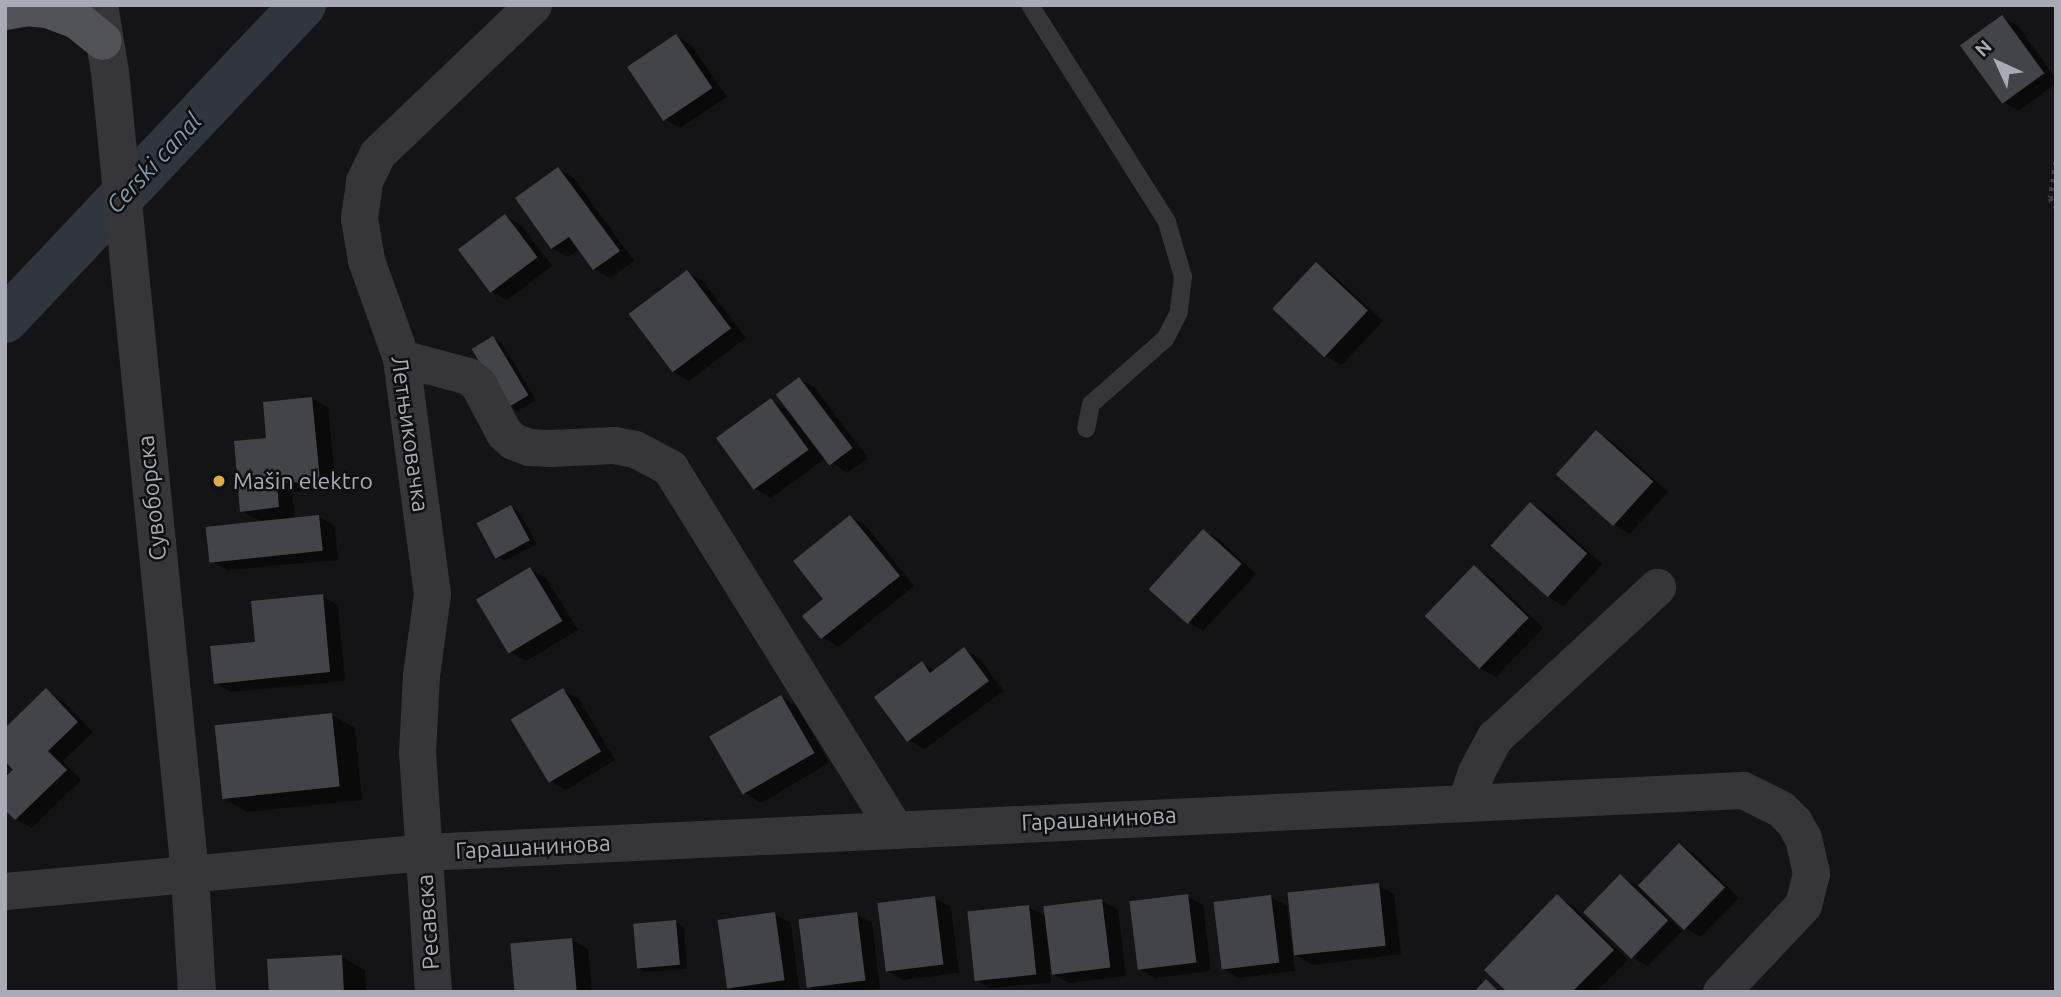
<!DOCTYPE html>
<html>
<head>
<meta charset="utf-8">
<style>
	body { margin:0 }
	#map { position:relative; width:2061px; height:997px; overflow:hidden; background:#141416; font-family:Ubuntu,sans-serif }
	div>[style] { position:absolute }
	.shadow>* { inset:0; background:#0007 }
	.canal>* { height:46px; margin:-23px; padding:0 23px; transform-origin:23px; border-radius:23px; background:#2f363d }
	.building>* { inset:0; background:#434449; transform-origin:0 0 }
	.path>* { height:4.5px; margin-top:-2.25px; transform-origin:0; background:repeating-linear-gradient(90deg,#3c3d41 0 3.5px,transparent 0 8.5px) }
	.service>* { height:18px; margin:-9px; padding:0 9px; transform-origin:9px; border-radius:9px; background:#36363a }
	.minor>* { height:37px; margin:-18.5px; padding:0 18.5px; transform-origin:18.5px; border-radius:18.5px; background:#36363a }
	.tertiary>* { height:38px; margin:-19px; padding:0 19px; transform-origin:19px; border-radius:19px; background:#36363a }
	.primary>* { height:38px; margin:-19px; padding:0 19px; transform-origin:19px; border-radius:19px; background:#525359 }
	.dots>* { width:19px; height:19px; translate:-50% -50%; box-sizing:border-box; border:4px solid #0f0f11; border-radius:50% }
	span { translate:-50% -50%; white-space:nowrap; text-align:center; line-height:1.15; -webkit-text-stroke:5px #0f0f11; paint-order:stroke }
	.street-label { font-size:23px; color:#a7abb5 }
	.poi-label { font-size:23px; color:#a7abb5 }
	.left { translate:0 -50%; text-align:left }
	.water-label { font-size:24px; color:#8198ad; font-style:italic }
	.frame { position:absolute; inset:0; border:7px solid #a7abb5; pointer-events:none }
	.north { position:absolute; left:1963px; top:28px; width:70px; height:70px; -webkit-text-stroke:5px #0f0f11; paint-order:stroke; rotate:315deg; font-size:19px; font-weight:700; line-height:28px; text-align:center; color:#a7abb5 }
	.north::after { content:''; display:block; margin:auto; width:24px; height:32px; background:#a7abb5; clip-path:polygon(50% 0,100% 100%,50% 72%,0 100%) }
</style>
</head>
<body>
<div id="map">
	<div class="shadow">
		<div style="clip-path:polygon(2002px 17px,2018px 26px,2056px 79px,2056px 84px,2018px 111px,2003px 102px)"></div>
		<div style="clip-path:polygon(676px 36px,692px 46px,727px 97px,680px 128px,664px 119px)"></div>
		<div style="clip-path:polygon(559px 169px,574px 178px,634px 261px,610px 278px,594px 269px,580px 249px,568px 257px,552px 248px)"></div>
		<div style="clip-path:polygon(505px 216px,521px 225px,552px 266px,507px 300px,491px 291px)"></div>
		<div style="clip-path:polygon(1316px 265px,1332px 274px,1383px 321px,1342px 365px,1326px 356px)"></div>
		<div style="clip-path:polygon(687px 272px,703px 281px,746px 338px,689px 381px,673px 372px)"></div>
		<div style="clip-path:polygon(493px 338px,501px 342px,536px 400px,517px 411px,509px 407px)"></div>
		<div style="clip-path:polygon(799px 379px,815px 388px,868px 458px,847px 473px,826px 458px,771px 498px,755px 489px,771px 400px,792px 413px)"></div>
		<div style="clip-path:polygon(312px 398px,328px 408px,336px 488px,292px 492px,295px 519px,319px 517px,335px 526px,338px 560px,227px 570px,211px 561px,262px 522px,242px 511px)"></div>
		<div style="clip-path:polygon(1596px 432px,1612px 441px,1668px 492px,1630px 534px,1614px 525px)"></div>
		<div style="clip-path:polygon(1531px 504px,1547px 513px,1602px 564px,1564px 606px,1548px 597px)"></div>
		<div style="clip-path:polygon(511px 507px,519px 512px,537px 544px,505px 561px,497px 557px)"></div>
		<div style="clip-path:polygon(851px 517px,866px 526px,914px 586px,838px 647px,822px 637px,825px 600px)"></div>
		<div style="clip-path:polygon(1204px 531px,1220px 540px,1256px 574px,1203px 631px,1188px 622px)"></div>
		<div style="clip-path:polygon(1474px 568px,1490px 577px,1543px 628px,1496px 677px,1480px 668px)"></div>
		<div style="clip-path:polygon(530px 569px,546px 578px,578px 630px,526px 661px,510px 652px)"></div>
		<div style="clip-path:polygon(322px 596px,338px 605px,345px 681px,231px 692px,215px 683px,257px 644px)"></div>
		<div style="clip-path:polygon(964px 649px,980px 659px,1004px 691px,924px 749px,909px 740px,922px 663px,935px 671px)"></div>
		<div style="clip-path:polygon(563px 690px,579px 699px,615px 760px,566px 790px,550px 781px)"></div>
		<div style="clip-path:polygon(46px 691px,62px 700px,93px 732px,63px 761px,81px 780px,32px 828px,16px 819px,16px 770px)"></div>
		<div style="clip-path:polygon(781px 697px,797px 706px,829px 763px,761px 803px,745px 793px)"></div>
		<div style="clip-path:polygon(332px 715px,355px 728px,362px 800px,247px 812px,224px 799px)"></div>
		<div style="clip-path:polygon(1680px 845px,1695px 854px,1739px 898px,1701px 937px,1685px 928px,1641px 885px)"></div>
		<div style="clip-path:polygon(1620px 876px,1636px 885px,1682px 931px,1647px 966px,1632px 957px,1585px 912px)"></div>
		<div style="clip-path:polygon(1378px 885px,1394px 894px,1401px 954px,1313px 965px,1297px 956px)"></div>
		<div style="clip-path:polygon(1187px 896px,1203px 905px,1211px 971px,1155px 978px,1139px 969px)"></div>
		<div style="clip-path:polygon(1271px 897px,1287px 906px,1295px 971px,1238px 978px,1222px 969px)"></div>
		<div style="clip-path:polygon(1557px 897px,1573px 906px,1628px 960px,1596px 992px,1509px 992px)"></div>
		<div style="clip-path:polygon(935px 898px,951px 907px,959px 973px,903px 980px,887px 971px)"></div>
		<div style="clip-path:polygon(1102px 901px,1118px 910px,1126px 976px,1069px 983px,1050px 972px,1051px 983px,990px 988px,975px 979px,1029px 907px,1047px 917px)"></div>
		<div style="clip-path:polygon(775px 914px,791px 923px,799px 989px,736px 992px,727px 986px)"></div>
		<div style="clip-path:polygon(856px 914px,872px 923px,880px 989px,817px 992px,808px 987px)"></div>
		<div style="clip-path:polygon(676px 922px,684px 927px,687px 969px,645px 972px,638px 968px)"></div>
		<div style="clip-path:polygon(572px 940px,588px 949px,592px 992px,516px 992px)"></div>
		<div style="clip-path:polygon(342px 957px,365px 970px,366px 992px,270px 992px)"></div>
	</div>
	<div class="canal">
		<div style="left:5px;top:320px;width:434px;rotate:-46.6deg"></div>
	</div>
	<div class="building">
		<div style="left:2002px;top:15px;width:72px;height:52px;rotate:54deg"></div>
		<div style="left:676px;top:34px;width:65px;height:59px;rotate:56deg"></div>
		<div style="clip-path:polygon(558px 167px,620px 251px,593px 270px,569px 237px,551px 249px,515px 198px)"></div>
		<div style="left:505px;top:214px;width:54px;height:59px;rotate:53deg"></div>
		<div style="left:1316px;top:262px;width:71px;height:64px;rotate:43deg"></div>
		<div style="left:687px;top:270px;width:73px;height:73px;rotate:53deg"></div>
		<div style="left:493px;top:336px;width:69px;height:25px;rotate:59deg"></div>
		<div style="left:799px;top:377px;width:89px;height:29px;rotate:53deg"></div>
		<div style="clip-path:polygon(312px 397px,320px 480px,277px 484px,279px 507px,240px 512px,234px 441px,266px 438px,263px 402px)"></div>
		<div style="left:771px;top:398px;width:64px;height:68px;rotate:54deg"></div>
		<div style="left:1596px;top:430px;width:77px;height:60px;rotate:42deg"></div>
		<div style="left:1530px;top:502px;width:77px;height:59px;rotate:42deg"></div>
		<div style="left:511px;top:505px;width:40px;height:39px;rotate:62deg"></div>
		<div style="left:319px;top:515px;width:36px;height:114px;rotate:84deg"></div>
		<div style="clip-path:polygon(850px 515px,900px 576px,821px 639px,802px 616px,823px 599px,793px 561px)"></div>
		<div style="left:1203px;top:529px;width:52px;height:81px;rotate:42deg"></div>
		<div style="left:1474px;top:565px;width:76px;height:71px;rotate:44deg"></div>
		<div style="left:530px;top:567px;width:63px;height:63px;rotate:59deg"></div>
		<div style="clip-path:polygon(323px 594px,330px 672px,214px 684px,210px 646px,255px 642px,251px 601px)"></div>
		<div style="clip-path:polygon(964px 647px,989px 681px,907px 742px,874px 697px,922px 661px,930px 673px)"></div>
		<div style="clip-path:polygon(46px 688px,78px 722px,48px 751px,67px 770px,15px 820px,5px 810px,5px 777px,13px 770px,5px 761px,5px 728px)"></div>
		<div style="left:563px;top:688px;width:74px;height:61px;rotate:59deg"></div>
		<div style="left:781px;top:695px;width:67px;height:83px;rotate:60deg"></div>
		<div style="left:332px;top:713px;width:74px;height:118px;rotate:84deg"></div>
		<div style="left:1679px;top:843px;width:64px;height:59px;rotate:44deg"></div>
		<div style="left:1620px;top:874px;width:67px;height:53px;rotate:44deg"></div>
		<div style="left:1379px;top:883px;width:63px;height:92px;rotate:84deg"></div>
		<div style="left:1188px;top:894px;width:69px;height:59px;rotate:83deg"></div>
		<div style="clip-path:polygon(1557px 894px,1614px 950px,1572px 992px,1507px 992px,1484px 970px)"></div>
		<div style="left:1271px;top:895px;width:68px;height:58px;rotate:83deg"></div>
		<div style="left:935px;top:896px;width:69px;height:58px;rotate:83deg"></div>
		<div style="left:1102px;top:899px;width:69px;height:59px;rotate:83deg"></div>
		<div style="left:1029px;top:905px;width:70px;height:62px;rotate:84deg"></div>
		<div style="left:775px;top:912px;width:69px;height:58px;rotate:82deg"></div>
		<div style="left:857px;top:912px;width:69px;height:59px;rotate:83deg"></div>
		<div style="left:676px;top:920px;width:45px;height:43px;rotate:85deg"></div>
		<div style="left:572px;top:938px;width:54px;height:62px;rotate:85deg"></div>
		<div style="left:342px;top:955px;width:37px;height:75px;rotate:87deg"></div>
		<div style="clip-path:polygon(1486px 979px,1499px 992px,1474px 992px)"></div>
	</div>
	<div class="path">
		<div style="left:2056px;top:162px;width:36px;rotate:99deg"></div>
		<div style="left:2050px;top:198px;width:11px;rotate:56deg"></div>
	</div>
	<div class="service">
		<div style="left:1030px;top:5px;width:257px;rotate:57.7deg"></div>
		<div style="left:1167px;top:222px;width:57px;rotate:73.8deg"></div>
		<div style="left:1183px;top:277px;width:35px;rotate:97deg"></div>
		<div style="left:1179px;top:312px;width:30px;rotate:117deg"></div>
		<div style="left:1165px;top:339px;width:98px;rotate:138.7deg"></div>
		<div style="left:1091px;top:404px;width:25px;rotate:101deg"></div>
	</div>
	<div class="minor">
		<div style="left:401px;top:358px;width:69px;rotate:15deg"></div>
		<div style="left:468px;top:376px;width:13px;rotate:39deg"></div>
		<div style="left:478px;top:384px;width:55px;rotate:62deg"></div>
		<div style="left:504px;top:433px;width:12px;rotate:42deg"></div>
		<div style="left:513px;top:441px;width:17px;rotate:21deg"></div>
		<div style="left:529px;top:447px;width:21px;rotate:3deg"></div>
		<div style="left:550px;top:448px;width:64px;rotate:-2.7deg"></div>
		<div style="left:614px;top:445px;width:21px;rotate:11deg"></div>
		<div style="left:635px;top:449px;width:40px;rotate:28deg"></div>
		<div style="left:670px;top:468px;width:425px;rotate:58.1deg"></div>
		<div style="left:1466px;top:801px;width:31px;rotate:-71deg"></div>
		<div style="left:1476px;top:772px;width:40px;rotate:-62deg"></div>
		<div style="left:1495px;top:737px;width:221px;rotate:-42.8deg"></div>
		<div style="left:5px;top:891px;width:421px;rotate:-5.3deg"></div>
		<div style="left:424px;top:852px;width:1320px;rotate:-2.69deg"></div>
		<div style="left:1743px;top:790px;width:42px;rotate:26.6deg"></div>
		<div style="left:1781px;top:809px;width:18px;rotate:45deg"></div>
		<div style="left:1794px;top:822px;width:18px;rotate:61deg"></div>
		<div style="left:1803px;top:838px;width:36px;rotate:77deg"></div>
		<div style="left:1811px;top:873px;width:33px;rotate:104deg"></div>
		<div style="left:1803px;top:905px;width:120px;rotate:133.3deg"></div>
		<div style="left:433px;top:992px;width:240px;rotate:-93.8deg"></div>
		<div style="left:417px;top:753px;width:78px;rotate:-87.1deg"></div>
		<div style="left:421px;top:675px;width:82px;rotate:-82.3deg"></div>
		<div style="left:432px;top:594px;width:238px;rotate:-97.5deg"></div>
		<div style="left:401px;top:358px;width:104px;rotate:-109.7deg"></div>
		<div style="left:366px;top:260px;width:43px;rotate:-99.5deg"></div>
		<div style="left:359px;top:218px;width:37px;rotate:-82deg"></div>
		<div style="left:364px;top:181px;width:30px;rotate:-64deg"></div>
		<div style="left:377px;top:154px;width:216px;rotate:-43.7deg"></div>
	</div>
	<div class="tertiary">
		<div style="left:99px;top:5px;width:68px;rotate:80.7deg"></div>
		<div style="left:110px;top:72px;width:594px;rotate:84.3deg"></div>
		<div style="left:169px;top:663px;width:213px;rotate:84.3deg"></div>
		<div style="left:190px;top:875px;width:117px;rotate:86.6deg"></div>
	</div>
	<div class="primary">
		<div style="left:5px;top:11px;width:22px;rotate:-10deg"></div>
		<div style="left:27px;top:7px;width:20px;rotate:6deg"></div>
		<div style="left:47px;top:9px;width:32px;rotate:20deg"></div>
		<div style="left:77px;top:20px;width:33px;rotate:39deg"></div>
	</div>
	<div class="dots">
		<div style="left:219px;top:481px;background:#e0ae42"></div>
	</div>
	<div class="street-label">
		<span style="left:410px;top:434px;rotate:82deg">Летњиковачка</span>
		<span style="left:152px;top:498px;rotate:-96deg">Сувоборска</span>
		<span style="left:1099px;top:819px;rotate:-3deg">Гарашанинова</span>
		<span style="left:533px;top:847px;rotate:-3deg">Гарашанинова</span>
		<span style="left:428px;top:922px;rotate:-94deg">Ресавска</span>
	</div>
	<div class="poi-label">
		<span class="left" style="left:233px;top:481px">Mašin elektro</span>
	</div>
	<div class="water-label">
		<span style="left:154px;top:163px;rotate:-47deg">Cerski canal</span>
	</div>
	<div class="frame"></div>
	<div class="north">N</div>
</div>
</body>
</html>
